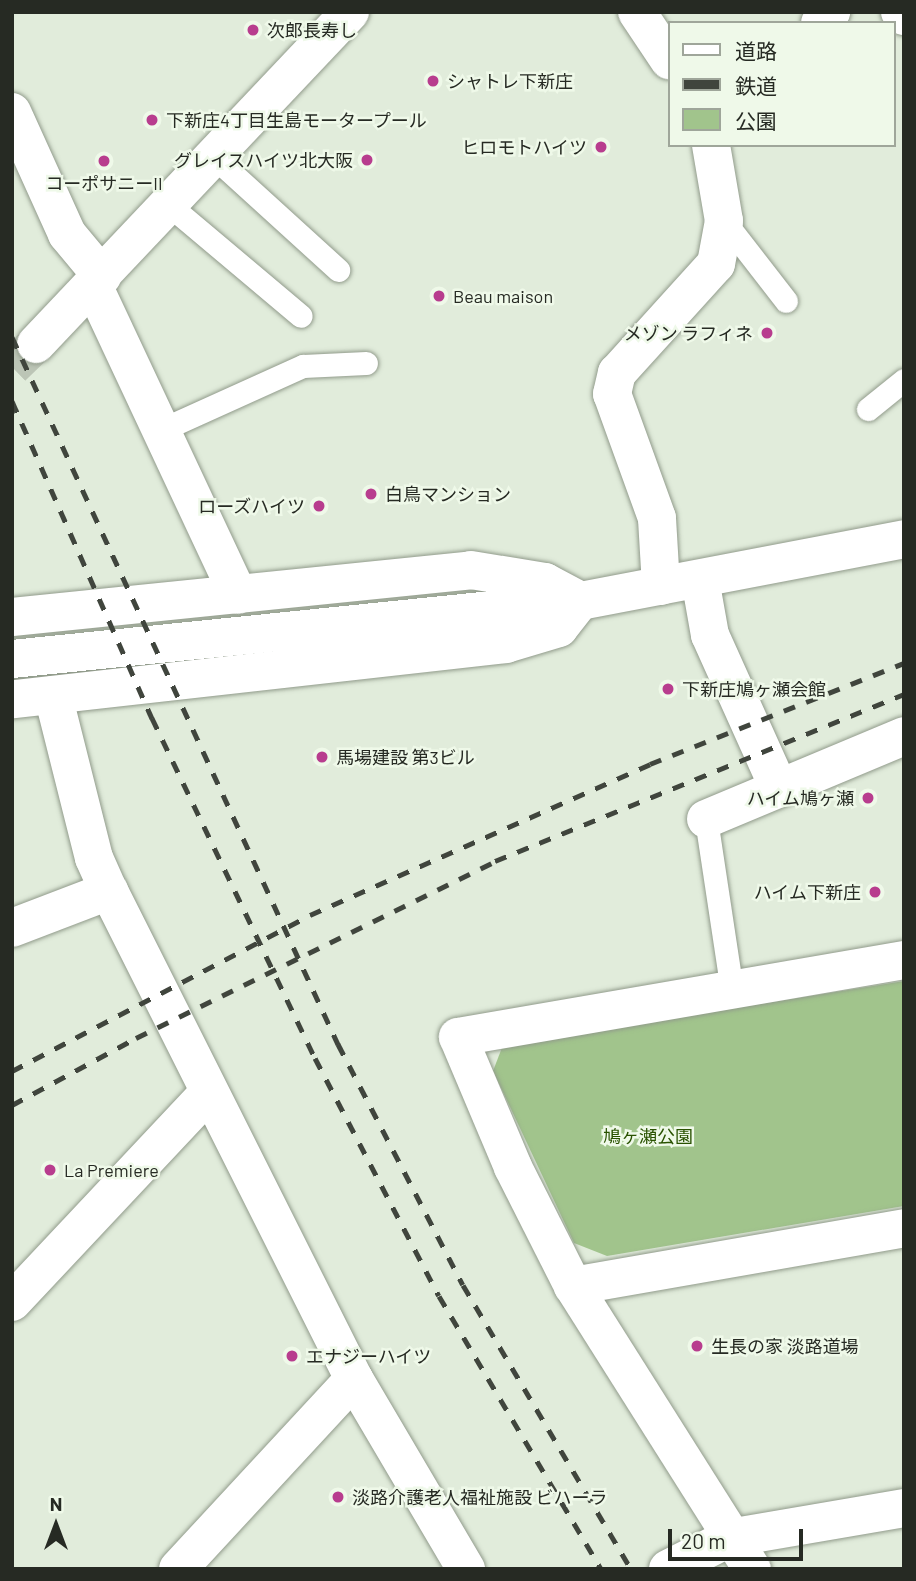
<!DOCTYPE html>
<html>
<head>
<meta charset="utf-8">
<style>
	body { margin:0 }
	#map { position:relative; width:916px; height:1581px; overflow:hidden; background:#e1ecdb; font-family:Barlow,"Noto Sans JP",sans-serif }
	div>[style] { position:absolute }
	.green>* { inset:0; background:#a1c48c }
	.street-tunnel>* { height:38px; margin-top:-19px; transform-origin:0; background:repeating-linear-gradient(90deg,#bcc5b6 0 38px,transparent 0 57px) }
	.roads { filter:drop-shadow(0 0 2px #919b8b) drop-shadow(0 0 2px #919b8b) }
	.lane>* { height:23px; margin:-11.5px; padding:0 11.5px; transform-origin:11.5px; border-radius:11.5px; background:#fff }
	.street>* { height:38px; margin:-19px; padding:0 19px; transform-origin:19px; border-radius:19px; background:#fff }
	.secondary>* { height:38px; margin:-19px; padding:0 19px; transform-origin:19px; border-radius:19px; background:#fff }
	.rail>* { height:5px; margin-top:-2.5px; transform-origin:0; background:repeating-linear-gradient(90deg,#40453d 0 12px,transparent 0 24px) }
	.dots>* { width:19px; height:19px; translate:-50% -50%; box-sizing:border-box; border:4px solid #eff9e9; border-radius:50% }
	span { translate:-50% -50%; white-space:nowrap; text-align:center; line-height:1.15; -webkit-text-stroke:5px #eff9e9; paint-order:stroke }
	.poi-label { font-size:18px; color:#262a23 }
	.left { translate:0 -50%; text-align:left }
	.right { translate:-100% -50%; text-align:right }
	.park-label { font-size:18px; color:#295200 }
	.frame { position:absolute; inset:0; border:14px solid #262a23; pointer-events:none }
	.legend { position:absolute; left:668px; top:21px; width:228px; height:126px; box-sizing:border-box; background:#eff9e9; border:2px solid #9fa69a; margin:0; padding:9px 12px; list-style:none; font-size:21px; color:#262a23 }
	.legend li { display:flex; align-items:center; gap:14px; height:35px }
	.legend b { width:35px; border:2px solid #9fa69a }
	.north { position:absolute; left:21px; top:1490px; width:70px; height:70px; -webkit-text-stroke:5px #eff9e9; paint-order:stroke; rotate:0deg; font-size:19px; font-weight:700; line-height:28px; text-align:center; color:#262a23 }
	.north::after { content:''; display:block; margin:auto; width:24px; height:32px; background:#262a23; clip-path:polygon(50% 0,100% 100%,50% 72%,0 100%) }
	.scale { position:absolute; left:668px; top:1529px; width:135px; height:32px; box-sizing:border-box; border:4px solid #262a23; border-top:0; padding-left:9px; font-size:21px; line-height:24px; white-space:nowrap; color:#262a23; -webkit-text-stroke:5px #eff9e9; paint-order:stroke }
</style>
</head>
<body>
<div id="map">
	<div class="green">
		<div style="clip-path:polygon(904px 981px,904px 1206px,607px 1256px,574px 1243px,493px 1071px,503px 1045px)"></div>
	</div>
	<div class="street-tunnel">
		<div style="left:12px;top:367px;width:33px;rotate:-44deg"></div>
	</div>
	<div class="roads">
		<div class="lane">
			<div style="left:214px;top:157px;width:168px;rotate:42.3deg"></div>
			<div style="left:169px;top:205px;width:172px;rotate:40.1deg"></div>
			<div style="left:724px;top:221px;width:101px;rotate:52.2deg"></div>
			<div style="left:868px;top:409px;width:46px;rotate:-38.9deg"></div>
			<div style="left:161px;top:430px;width:156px;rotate:-24.3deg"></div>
			<div style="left:303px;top:366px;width:63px;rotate:-2.7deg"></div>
			<div style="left:706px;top:819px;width:173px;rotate:81.4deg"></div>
		</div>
		<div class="street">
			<div style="left:637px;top:12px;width:58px;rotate:56.3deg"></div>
			<div style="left:900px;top:12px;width:6px;rotate:45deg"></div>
			<div style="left:820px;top:23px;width:16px;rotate:-45deg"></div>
			<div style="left:12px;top:112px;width:134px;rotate:65.7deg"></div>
			<div style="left:67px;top:234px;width:55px;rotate:50.2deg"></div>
			<div style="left:93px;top:285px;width:342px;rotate:64.9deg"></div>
			<div style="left:36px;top:344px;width:457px;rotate:-46.6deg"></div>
			<div style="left:700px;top:579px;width:57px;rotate:79.9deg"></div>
			<div style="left:710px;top:635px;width:166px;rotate:65.8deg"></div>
			<div style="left:661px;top:586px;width:68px;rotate:-93.4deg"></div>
			<div style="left:657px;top:518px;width:132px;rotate:-109.9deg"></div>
			<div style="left:612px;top:394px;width:22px;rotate:-77deg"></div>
			<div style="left:617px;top:373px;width:147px;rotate:-47.8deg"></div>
			<div style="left:716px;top:264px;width:44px;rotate:-79.5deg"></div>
			<div style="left:724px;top:221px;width:77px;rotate:-99.7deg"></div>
			<div style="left:12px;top:617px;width:461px;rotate:-5.8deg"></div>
			<div style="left:471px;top:570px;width:75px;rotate:9.2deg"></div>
			<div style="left:545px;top:582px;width:40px;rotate:28deg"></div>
			<div style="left:580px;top:601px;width:34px;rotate:128deg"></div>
			<div style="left:559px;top:628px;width:55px;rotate:163.2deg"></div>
			<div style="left:506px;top:644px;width:497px;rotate:173.6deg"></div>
			<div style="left:53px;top:695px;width:168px;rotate:75.9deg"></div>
			<div style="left:94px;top:858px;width:36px;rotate:66deg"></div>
			<div style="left:109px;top:891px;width:546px;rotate:63.34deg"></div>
			<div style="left:354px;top:1379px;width:221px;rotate:59.5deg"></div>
			<div style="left:706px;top:819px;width:215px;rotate:-22.7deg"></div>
			<div style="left:573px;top:1286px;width:336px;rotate:-9.9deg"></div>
			<div style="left:668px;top:1569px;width:68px;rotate:-26.9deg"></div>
			<div style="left:729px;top:1538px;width:178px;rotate:-9.7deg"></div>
			<div style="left:752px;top:1569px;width:335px;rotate:-122.3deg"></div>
			<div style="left:573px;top:1286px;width:133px;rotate:-116.8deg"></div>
			<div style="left:513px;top:1167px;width:141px;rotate:-112.9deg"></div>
			<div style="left:458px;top:1037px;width:453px;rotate:-9.8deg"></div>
		</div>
		<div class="secondary">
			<div style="left:12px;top:659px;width:571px;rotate:-5.83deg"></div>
			<div style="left:580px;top:601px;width:330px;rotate:-10.8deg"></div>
			<div style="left:12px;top:928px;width:104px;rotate:-20.9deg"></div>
			<div style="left:12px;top:1302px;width:285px;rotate:-46.8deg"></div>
			<div style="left:178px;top:1569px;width:259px;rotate:-47.2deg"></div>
		</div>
	</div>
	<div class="rail">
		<div style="left:12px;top:337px;width:779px;rotate:65.25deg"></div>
		<div style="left:338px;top:1044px;width:271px;rotate:62.6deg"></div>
		<div style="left:463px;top:1285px;width:330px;rotate:59.4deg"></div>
		<div style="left:12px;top:401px;width:347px;rotate:66.2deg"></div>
		<div style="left:152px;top:718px;width:377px;rotate:64.4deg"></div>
		<div style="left:315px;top:1058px;width:268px;rotate:62.5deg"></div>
		<div style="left:439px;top:1296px;width:317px;rotate:59.3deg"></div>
		<div style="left:12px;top:1071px;width:336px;rotate:-27.6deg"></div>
		<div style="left:310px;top:915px;width:372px;rotate:-23.9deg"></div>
		<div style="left:650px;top:764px;width:273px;rotate:-21.7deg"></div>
		<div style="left:12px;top:1105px;width:141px;rotate:-28.4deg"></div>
		<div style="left:136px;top:1038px;width:400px;rotate:-26.2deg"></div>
		<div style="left:495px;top:861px;width:442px;rotate:-22.2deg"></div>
	</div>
	<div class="dots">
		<div style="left:253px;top:30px;background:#b83d8e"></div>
		<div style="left:433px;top:81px;background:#b83d8e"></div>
		<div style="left:152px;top:120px;background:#b83d8e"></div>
		<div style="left:601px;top:147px;background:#b83d8e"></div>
		<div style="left:367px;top:160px;background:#b83d8e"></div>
		<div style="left:104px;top:161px;background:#b83d8e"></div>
		<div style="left:439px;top:296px;background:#b83d8e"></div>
		<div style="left:767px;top:333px;background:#b83d8e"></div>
		<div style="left:371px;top:494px;background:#b83d8e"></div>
		<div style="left:319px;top:506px;background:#b83d8e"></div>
		<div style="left:668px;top:689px;background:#b83d8e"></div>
		<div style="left:322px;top:757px;background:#b83d8e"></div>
		<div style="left:868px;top:798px;background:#b83d8e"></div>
		<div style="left:875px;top:892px;background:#b83d8e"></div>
		<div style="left:50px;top:1170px;background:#b83d8e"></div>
		<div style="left:697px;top:1346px;background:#b83d8e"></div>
		<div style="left:292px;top:1356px;background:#b83d8e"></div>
		<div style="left:338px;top:1497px;background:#b83d8e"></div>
	</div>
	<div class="poi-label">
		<span class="left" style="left:267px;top:30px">次郎長寿し</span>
		<span class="left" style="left:447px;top:81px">シャトレ下新庄</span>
		<span class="left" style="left:166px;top:120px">下新庄4丁目生島モータープール</span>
		<span class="right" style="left:587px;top:147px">ヒロモトハイツ</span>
		<span class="right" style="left:353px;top:160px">グレイスハイツ北大阪</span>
		<span style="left:104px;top:183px">コーポサニーII</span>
		<span class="left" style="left:453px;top:296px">Beau maison</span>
		<span class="right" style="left:753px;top:333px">メゾン ラフィネ</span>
		<span class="left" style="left:385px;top:494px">白鳥マンション</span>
		<span class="right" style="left:305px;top:506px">ローズハイツ</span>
		<span class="left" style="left:682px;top:689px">下新庄鳩ヶ瀬会館</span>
		<span class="left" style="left:336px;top:757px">馬場建設 第3ビル</span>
		<span class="right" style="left:854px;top:798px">ハイム鳩ヶ瀬</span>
		<span class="right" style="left:861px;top:892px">ハイム下新庄</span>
		<span class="left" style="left:64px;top:1170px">La Premiere</span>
		<span class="left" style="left:711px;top:1346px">生長の家 淡路道場</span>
		<span class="left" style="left:306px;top:1356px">エナジーハイツ</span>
		<span class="left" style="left:352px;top:1497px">淡路介護老人福祉施設 ビハーラ</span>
	</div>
	<div class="park-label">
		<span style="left:648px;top:1136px">鳩ヶ瀬公園</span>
	</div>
	<div class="frame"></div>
	<ul class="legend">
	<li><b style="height:9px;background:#fff"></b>道路</li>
	<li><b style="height:9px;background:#40453d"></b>鉄道</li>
	<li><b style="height:19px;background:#a1c48c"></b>公園</li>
	</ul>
	<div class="north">N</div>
	<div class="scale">20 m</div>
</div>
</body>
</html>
